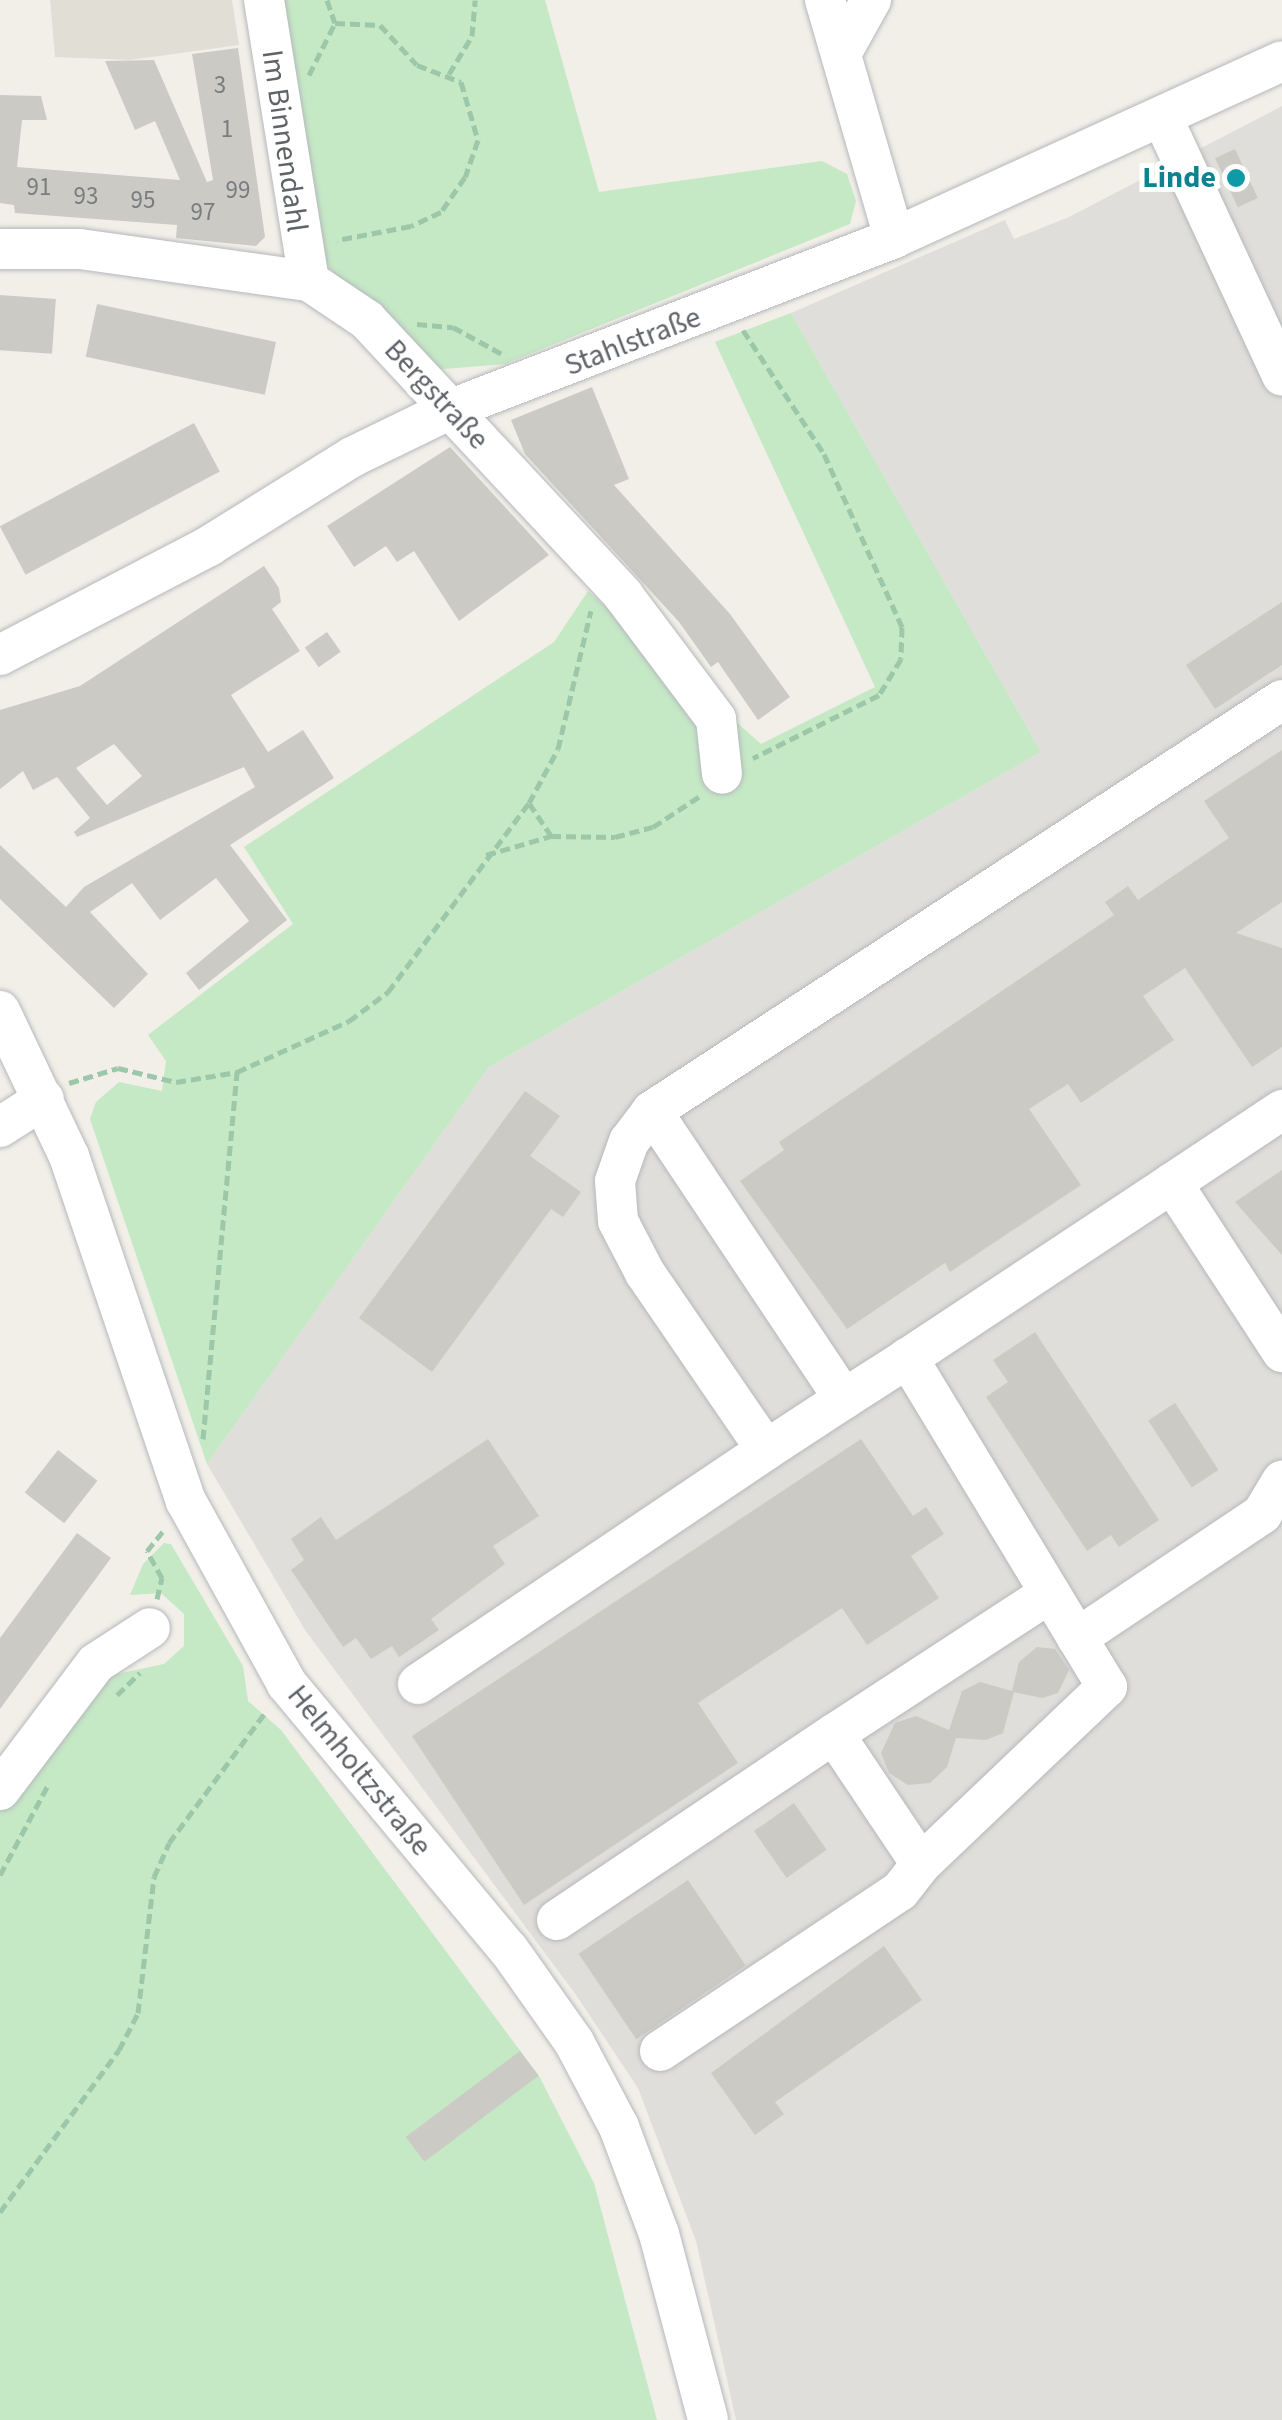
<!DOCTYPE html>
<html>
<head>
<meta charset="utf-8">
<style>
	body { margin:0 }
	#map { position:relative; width:1282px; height:2420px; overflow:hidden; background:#f1efe8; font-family:"Source Sans 3",sans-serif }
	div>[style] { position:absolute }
	.industrial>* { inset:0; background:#e0deda }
	.education>* { inset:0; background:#e1ded6 }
	.green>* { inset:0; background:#c5e8c5 }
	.building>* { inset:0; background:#cccac5; transform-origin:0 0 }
	.path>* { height:5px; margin-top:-2.5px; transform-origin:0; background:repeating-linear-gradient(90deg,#9cc7a9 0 10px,transparent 0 15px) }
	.roads { filter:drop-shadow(0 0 2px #b5b8bc) drop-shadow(0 0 2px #b5b8bc) }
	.minor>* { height:40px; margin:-20px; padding:0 20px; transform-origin:20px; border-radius:20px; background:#fff }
	.dots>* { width:28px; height:28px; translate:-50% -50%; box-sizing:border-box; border:5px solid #fff; border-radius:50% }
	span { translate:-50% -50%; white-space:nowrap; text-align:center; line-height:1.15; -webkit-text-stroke:10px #fff; paint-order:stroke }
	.number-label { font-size:25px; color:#7a7d7f }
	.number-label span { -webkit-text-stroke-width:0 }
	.street-label { font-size:30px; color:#5f6368 }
	.culture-label { font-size:30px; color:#0d838f; font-weight:700 }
	.right { translate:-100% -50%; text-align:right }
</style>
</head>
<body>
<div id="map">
	<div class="industrial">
		<div style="clip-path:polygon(1282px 106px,1282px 2420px,736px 2420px,696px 2241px,638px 2088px,576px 1995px,305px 1630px,207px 1464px,489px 1067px,1041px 752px,791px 313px,1005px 220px,1014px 239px,1069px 217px)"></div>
	</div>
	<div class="education">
		<div style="clip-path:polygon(50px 0,232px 0,239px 45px,130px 60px,55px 57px)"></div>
	</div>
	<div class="green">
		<div style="clip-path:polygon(281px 0,545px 0,599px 192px,822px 161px,847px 174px,856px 201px,850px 224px,505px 364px,432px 370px,320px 259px)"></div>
		<div style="clip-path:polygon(791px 313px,1041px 752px,489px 1067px,207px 1464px,90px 1119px,96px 1102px,119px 1082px,162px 1091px,166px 1061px,148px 1035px,293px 924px,244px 847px,554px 642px,588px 591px,761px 744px,875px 687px,715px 342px)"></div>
		<div style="clip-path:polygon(164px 1543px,171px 1544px,243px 1666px,248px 1701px,281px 1730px,539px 2076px,594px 2183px,657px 2420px,0 2420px,0 1811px,98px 1678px,164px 1664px,184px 1646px,184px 1614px,161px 1593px,130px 1595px,143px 1564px)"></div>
	</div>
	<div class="building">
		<div style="clip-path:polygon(238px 48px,265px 237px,256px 246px,176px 238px,177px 225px,15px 213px,14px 205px,0 203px,0 95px,41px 96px,47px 120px,22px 120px,17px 167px,180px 180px,155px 121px,135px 130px,105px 61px,154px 60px,207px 182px,213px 180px,192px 54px)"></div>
		<div style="left:1235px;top:149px;width:54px;height:22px;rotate:65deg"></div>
		<div style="left:0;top:295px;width:56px;height:55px;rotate:4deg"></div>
		<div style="left:97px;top:304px;width:183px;height:54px;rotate:12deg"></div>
		<div style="clip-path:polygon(592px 387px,629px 479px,614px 485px,730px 614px,790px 697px,758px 720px,718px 662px,711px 667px,679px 622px,525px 454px,511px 420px)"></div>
		<div style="left:194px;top:423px;width:55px;height:220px;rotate:62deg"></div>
		<div style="clip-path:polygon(450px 447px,549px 555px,459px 621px,414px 551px,397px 562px,386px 546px,354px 567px,327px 526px)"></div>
		<div style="clip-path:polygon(evenodd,264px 566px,279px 588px,281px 602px,272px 609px,300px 651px,231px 695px,268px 752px,303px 730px,334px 778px,230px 845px,287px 920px,199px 990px,186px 973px,249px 921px,216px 878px,160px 920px,132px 883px,90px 912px,148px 974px,114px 1008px,0 899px,0 845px,66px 907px,84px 887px,255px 787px,244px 767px,77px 837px,74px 832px,90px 818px,57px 777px,33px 790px,23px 771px,0 789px,0 710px,80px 686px,264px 566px,114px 744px,142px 776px,107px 805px,76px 768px,114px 744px)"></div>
		<div style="clip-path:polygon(1282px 602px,1282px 665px,1215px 709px,1186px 665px)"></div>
		<div style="left:327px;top:632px;width:24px;height:27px;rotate:55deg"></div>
		<div style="clip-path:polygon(1282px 750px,1282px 902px,1236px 933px,1282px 948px,1282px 1047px,1252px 1067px,1185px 968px,1143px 996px,1174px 1040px,1081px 1103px,1068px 1084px,1029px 1109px,1081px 1185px,950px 1272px,945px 1263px,847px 1329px,740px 1181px,784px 1150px,779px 1142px,1114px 915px,1105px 902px,1128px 886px,1138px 900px,1229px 838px,1204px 801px)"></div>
		<div style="clip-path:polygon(525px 1091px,560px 1116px,530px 1156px,581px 1192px,563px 1217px,551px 1209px,432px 1372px,359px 1318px)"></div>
		<div style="clip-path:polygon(1282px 1170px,1282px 1255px,1235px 1202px)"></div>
		<div style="clip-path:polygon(1035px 1332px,1159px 1520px,1119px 1547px,1111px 1535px,1087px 1551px,986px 1397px,1008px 1382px,993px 1360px)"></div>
		<div style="left:1175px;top:1403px;width:80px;height:32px;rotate:57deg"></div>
		<div style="clip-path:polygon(488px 1439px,539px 1516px,493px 1546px,505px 1564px,431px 1619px,439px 1630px,399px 1657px,392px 1646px,371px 1659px,356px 1638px,343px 1647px,291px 1570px,304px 1560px,291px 1539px,321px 1517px,336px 1540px)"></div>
		<div style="clip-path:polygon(861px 1439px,913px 1516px,926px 1507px,944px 1534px,911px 1556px,939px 1598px,867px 1645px,842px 1608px,698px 1703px,738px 1763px,524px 1905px,412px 1736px)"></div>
		<div style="left:58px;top:1450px;width:50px;height:54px;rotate:38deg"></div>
		<div style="clip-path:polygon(77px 1533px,111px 1558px,0 1709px,0 1638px)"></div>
		<div style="clip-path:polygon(1037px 1647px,1055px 1649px,1069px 1670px,1058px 1693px,1042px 1698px,1014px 1692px,1003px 1733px,986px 1740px,956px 1738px,947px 1767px,930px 1783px,908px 1785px,889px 1773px,881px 1753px,895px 1723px,916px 1716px,949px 1730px,962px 1691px,980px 1682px,1012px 1691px,1019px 1662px)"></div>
		<div style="left:794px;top:1803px;width:57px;height:49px;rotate:55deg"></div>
		<div style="left:688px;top:1880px;width:103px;height:132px;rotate:56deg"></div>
		<div style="clip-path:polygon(884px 1946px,922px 2000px,775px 2102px,784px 2114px,755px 2135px,711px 2073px)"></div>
		<div style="left:520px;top:2051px;width:31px;height:143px;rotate:53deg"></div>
	</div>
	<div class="path">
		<div style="left:327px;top:0;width:24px;rotate:71deg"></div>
		<div style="left:335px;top:23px;width:45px;rotate:2.5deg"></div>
		<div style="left:380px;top:25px;width:54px;rotate:47.2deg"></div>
		<div style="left:417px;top:65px;width:47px;rotate:21.1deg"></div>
		<div style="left:461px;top:82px;width:60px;rotate:73.7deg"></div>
		<div style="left:478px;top:140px;width:39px;rotate:109deg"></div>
		<div style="left:465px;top:177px;width:42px;rotate:124.4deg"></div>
		<div style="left:441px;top:212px;width:33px;rotate:155deg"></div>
		<div style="left:411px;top:226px;width:75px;rotate:169.3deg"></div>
		<div style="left:449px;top:74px;width:44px;rotate:-58.8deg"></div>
		<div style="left:472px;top:36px;width:36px;rotate:-85deg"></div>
		<div style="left:309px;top:75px;width:58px;rotate:-63.4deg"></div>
		<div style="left:417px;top:324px;width:36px;rotate:5deg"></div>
		<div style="left:453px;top:327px;width:58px;rotate:28.8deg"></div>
		<div style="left:743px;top:330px;width:148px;rotate:56.8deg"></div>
		<div style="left:824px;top:454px;width:190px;rotate:65.7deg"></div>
		<div style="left:902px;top:627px;width:32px;rotate:92deg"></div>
		<div style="left:901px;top:659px;width:42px;rotate:121.4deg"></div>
		<div style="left:879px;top:695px;width:141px;rotate:153.4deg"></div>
		<div style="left:529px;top:803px;width:40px;rotate:56deg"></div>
		<div style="left:486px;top:855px;width:68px;rotate:-16.3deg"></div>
		<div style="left:551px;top:836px;width:64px;rotate:0.9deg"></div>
		<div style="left:615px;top:837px;width:39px;rotate:-15deg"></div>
		<div style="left:653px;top:827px;width:56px;rotate:-33.4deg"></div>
		<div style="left:69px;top:1083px;width:51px;rotate:-17deg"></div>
		<div style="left:118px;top:1068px;width:60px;rotate:13.6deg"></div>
		<div style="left:176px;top:1082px;width:62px;rotate:-9.3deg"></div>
		<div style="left:237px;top:1072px;width:123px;rotate:-24.5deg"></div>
		<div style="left:349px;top:1021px;width:49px;rotate:-36.6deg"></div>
		<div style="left:388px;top:992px;width:236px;rotate:-53.3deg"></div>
		<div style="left:529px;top:803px;width:61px;rotate:-61.8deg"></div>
		<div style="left:558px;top:749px;width:142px;rotate:-76.6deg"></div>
		<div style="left:203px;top:1439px;width:369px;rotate:-84.7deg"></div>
		<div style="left:157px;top:1599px;width:22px;rotate:-77deg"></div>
		<div style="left:162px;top:1578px;width:31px;rotate:-119deg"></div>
		<div style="left:147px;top:1551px;width:27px;rotate:-51deg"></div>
		<div style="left:117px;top:1695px;width:32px;rotate:-44deg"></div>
		<div style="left:0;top:1875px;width:102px;rotate:-61.9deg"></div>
		<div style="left:0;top:2212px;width:201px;rotate:-53.7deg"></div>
		<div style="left:119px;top:2050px;width:42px;rotate:-62.8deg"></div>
		<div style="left:138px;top:2013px;width:137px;rotate:-83.3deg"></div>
		<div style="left:154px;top:1877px;width:37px;rotate:-66deg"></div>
		<div style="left:169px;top:1843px;width:165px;rotate:-53.6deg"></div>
	</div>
	<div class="roads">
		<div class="minor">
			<div style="left:264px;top:0;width:285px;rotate:80.9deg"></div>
			<div style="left:825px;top:0;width:248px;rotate:73.8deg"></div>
			<div style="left:842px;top:52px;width:60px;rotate:-60.9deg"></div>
			<div style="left:1162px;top:117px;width:285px;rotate:65.1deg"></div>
			<div style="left:0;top:249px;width:80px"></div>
			<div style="left:80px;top:249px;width:231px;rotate:8deg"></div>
			<div style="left:309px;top:281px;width:70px;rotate:33.9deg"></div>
			<div style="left:367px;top:320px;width:376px;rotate:47deg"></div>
			<div style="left:623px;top:595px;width:155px;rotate:53.1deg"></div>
			<div style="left:716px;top:719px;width:55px;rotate:83.8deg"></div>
			<div style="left:0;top:655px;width:236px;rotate:-27.5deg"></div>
			<div style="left:209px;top:546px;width:168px;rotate:-31.9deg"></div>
			<div style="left:352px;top:457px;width:108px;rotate:-25.9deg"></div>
			<div style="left:449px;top:410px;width:477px;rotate:-21.1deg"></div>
			<div style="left:894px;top:238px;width:426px;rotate:-24.5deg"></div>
			<div style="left:0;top:1011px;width:161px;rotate:64.6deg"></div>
			<div style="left:69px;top:1156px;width:364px;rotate:71.3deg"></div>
			<div style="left:186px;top:1501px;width:209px;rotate:61.1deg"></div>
			<div style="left:287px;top:1684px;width:346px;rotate:50.2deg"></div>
			<div style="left:509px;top:1950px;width:113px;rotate:54.8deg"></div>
			<div style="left:574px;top:2042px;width:96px;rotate:62.1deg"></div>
			<div style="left:619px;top:2127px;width:114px;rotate:69.5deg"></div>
			<div style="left:659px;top:2234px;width:192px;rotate:75.2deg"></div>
			<div style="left:652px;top:1111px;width:38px;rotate:127deg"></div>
			<div style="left:629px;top:1141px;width:42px;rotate:109.3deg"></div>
			<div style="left:615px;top:1181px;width:40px;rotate:85.7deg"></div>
			<div style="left:618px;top:1221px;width:59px;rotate:62.6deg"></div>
			<div style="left:645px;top:1273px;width:214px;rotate:55.6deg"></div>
			<div style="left:766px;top:1450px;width:93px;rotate:-33.2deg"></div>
			<div style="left:0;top:1127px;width:52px;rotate:-32.5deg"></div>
			<div style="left:1172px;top:1183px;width:132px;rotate:-33.6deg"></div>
			<div style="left:908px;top:1358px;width:317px;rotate:-33.5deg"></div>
			<div style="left:1172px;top:1183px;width:202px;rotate:56.9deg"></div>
			<div style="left:1050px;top:1593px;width:258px;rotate:146.9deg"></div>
			<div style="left:834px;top:1734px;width:156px;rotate:56.2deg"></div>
			<div style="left:921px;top:1864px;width:257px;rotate:-43.6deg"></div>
			<div style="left:1107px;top:1687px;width:385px;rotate:-121.2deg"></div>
			<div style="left:908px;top:1358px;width:76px;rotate:147.4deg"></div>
			<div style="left:844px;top:1399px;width:346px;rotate:-123.7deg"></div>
			<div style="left:652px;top:1111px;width:752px;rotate:-33.12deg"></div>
			<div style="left:1077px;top:1638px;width:223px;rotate:-33.8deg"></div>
			<div style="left:1262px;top:1514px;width:39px;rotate:-59deg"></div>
			<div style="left:418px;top:1684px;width:419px;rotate:-33.9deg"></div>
			<div style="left:0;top:1790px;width:159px;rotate:-52.9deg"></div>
			<div style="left:96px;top:1663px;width:64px;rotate:-32.9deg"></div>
			<div style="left:557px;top:1920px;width:334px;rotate:-33.9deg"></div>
			<div style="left:660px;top:2051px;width:288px;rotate:-33.7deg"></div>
			<div style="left:900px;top:1891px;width:34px;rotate:-52deg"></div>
		</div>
	</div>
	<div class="dots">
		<div style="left:1236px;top:178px;background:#0f9aa8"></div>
	</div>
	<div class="number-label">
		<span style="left:220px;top:85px">3</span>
		<span style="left:227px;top:129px">1</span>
		<span style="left:39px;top:187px">91</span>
		<span style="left:238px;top:190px">99</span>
		<span style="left:86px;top:196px">93</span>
		<span style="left:143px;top:200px">95</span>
		<span style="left:203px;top:212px">97</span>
	</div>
	<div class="street-label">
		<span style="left:284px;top:141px;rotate:82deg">Im Binnendahl</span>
		<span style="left:633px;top:342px;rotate:-21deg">Stahlstraße</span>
		<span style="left:436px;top:395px;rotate:47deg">Bergstraße</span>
		<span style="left:359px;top:1771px;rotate:51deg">Helmholtzstraße</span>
	</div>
	<div class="culture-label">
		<span class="right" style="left:1216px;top:178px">Linde</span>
	</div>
</div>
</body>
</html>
